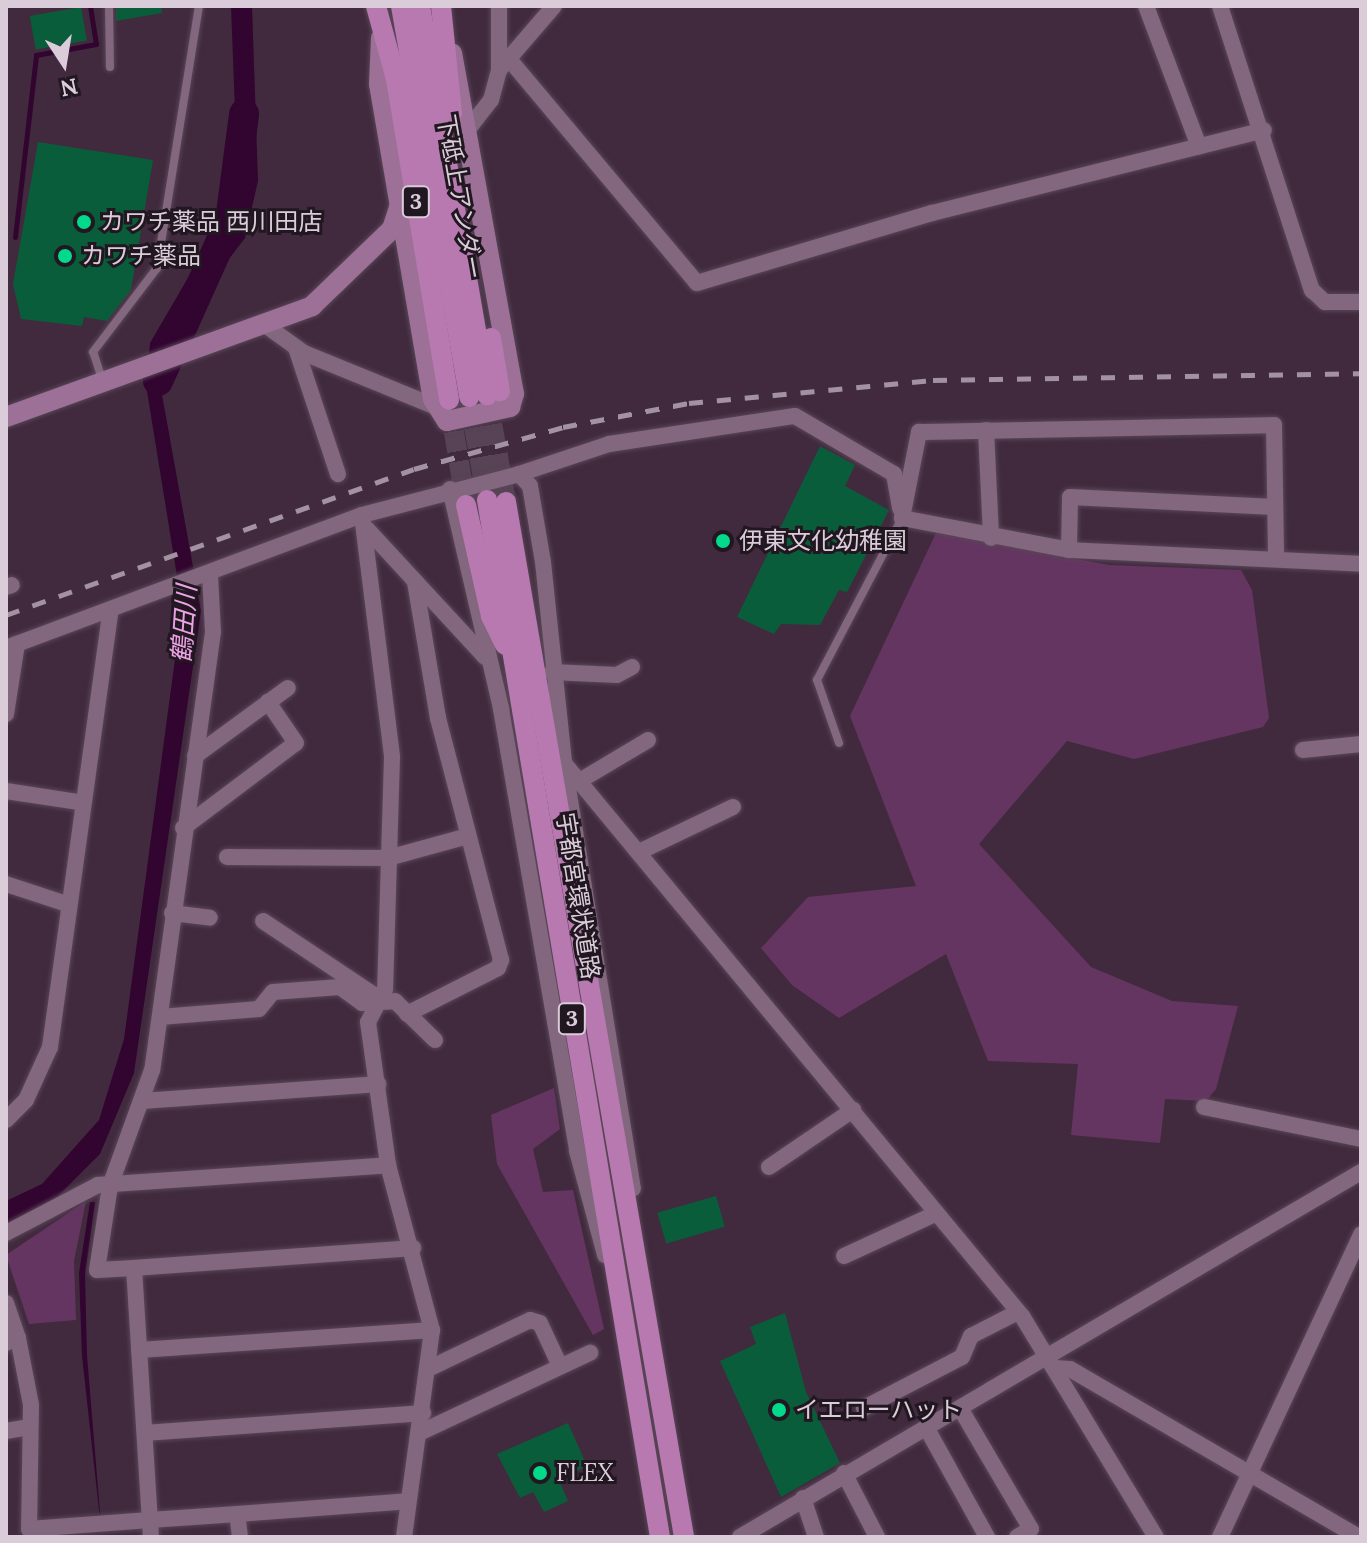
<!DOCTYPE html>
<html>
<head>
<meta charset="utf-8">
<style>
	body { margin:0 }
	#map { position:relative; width:1367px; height:1543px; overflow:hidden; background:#412a3e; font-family:Lora,"Noto Sans JP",serif }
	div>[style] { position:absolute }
	.green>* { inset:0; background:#653561 }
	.water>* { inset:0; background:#320430 }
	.stream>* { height:5px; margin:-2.5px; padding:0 2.5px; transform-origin:2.5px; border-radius:2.5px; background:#320430 }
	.river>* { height:30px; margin:-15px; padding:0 15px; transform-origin:15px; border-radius:15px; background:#320430 }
	.building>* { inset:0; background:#0a5d3a; transform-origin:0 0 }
	.primary-tunnel>* { height:20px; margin-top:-10px; transform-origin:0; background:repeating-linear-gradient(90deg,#584255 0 20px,transparent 0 30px) }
	.roads { filter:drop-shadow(0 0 2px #594657) drop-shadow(0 0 2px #594657) }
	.lane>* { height:8px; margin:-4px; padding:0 4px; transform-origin:4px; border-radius:4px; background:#82677e }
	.street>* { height:16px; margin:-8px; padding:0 8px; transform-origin:8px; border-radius:8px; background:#82677e }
	.secondary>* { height:20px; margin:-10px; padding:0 10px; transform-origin:10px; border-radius:10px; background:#9c7097 }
	.primary>* { height:20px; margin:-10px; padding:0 10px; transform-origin:10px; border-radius:10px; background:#b779b0 }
	.rail>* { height:5px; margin-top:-2.5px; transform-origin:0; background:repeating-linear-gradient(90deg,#a392a1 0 14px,transparent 0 28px) }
	.dots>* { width:22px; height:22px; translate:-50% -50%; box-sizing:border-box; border:4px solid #211720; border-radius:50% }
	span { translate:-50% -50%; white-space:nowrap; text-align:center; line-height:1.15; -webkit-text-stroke:6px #211720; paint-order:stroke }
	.shield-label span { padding:2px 6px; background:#211720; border:2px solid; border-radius:6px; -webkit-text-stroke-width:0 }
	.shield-label { font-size:22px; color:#dbccd9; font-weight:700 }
	.street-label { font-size:24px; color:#dbccd9 }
	.poi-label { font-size:24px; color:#dbccd9 }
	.left { translate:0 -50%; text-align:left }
	.water-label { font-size:26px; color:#eca1e5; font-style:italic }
	.frame { position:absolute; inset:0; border:8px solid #dbccd9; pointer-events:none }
	.north { position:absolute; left:24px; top:24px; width:80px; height:80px; -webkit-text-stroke:6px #211720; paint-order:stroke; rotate:168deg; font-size:22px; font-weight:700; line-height:32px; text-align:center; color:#dbccd9 }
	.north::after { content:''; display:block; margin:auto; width:28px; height:36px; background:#dbccd9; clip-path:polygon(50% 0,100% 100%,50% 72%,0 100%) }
</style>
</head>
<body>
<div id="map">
	<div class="green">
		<div style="clip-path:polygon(936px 533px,1109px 565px,1241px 570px,1252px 590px,1269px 718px,1263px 727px,1134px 759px,1067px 741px,979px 844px,1091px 967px,1172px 1001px,1238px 1006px,1216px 1089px,1206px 1101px,1165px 1099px,1160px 1143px,1071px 1135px,1078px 1064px,988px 1061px,946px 954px,839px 1018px,792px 985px,761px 948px,808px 897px,916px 886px,850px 716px)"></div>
		<div style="clip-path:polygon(554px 1088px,560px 1129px,533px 1149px,543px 1192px,573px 1190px,604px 1329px,593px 1335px,497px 1164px,491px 1115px)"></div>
		<div style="clip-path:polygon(86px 1201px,74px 1261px,76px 1320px,29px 1324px,6px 1255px)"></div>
	</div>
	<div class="water">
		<div style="clip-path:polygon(231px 6px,252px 6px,258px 181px,245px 238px,183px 319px,161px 389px,201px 611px,134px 1073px,100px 1154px,48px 1206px,6px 1224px,6px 1201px,42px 1184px,99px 1120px,124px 1039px,182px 607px,146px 385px,150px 343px,238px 192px)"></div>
		<div style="clip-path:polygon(90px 1202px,95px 1202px,85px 1275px,87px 1355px,102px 1537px,82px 1356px,79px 1273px)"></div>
	</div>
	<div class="stream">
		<div style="left:15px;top:237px;width:183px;rotate:-83.4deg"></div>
		<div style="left:36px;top:55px;width:61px;rotate:-10.4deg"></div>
		<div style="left:96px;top:44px;width:38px;rotate:-99deg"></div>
	</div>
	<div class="river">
		<div style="left:158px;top:381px;width:175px;rotate:-65.8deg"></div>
		<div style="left:230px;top:221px;width:108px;rotate:-82.5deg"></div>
	</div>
	<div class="building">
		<div style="clip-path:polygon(116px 6px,161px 6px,162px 13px,116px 21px)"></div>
		<div style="left:81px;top:7px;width:34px;height:52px;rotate:80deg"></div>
		<div style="clip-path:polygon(38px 142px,153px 160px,131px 290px,107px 321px,84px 317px,82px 326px,21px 319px,13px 284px)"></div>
		<div style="clip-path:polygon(820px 446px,855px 465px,845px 486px,889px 510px,847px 592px,839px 590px,820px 625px,781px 624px,774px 634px,737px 617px)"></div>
		<div style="left:716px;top:1196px;width:32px;height:61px;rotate:74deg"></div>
		<div style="clip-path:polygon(785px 1313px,806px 1392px,840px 1463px,781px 1497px,720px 1361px,756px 1344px,750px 1327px)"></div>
		<div style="clip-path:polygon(568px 1423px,587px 1466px,559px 1480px,568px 1501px,544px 1512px,533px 1492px,520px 1498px,497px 1454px)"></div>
	</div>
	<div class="primary-tunnel">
		<div style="left:487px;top:395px;width:109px;rotate:79.9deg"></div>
		<div style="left:469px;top:398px;width:104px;rotate:80deg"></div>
		<div style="left:449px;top:402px;width:104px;rotate:80.6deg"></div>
	</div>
	<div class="roads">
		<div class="lane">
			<div style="left:109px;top:6px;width:61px;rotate:89.1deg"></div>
			<div style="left:102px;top:379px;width:28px;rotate:-108deg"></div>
			<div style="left:93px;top:352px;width:106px;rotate:-52.7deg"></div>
			<div style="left:157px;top:268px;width:265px;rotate:-80.9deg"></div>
			<div style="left:839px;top:743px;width:67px;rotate:-109.2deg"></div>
			<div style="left:817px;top:680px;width:183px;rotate:-62.3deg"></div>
		</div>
		<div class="street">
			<div style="left:1146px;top:6px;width:150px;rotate:69.3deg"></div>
			<div style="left:1220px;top:6px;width:299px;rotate:72.1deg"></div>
			<div style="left:1312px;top:290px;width:18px;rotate:43deg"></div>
			<div style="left:1325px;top:302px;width:36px"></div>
			<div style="left:509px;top:59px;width:292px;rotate:50deg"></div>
			<div style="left:697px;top:283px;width:245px;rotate:-16.6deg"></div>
			<div style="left:932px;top:213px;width:342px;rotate:-14deg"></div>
			<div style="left:499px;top:70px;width:64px;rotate:-90deg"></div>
			<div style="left:469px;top:128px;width:36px;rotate:-52deg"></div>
			<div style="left:491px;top:100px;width:31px;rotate:-75deg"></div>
			<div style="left:499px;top:70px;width:84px;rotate:-49.3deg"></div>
			<div style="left:268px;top:327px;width:44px;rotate:35.8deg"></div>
			<div style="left:304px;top:353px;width:143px;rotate:22.2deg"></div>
			<div style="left:296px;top:348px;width:133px;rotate:71.6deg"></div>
			<div style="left:986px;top:430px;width:108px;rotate:87.3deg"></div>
			<div style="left:519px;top:474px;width:95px;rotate:-18.4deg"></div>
			<div style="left:609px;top:444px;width:188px;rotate:-8.6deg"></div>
			<div style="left:795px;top:416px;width:115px;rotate:30.4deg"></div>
			<div style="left:894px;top:474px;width:35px;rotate:80deg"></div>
			<div style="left:450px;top:489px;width:226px;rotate:76.9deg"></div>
			<div style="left:501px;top:709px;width:448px;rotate:80.2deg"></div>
			<div style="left:577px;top:1151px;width:108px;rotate:74.9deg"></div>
			<div style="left:362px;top:515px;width:244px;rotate:82.9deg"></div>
			<div style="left:392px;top:757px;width:232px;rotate:91.7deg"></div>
			<div style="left:385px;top:989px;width:37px;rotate:117deg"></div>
			<div style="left:368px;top:1022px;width:144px;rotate:82deg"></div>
			<div style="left:388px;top:1165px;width:171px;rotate:75.1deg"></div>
			<div style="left:432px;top:1330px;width:209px;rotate:97.7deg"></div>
			<div style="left:902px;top:518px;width:88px;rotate:-78.8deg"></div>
			<div style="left:919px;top:432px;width:355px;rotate:-1.1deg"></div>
			<div style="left:1274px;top:425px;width:134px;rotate:89.1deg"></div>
			<div style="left:902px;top:518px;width:170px;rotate:10.8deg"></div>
			<div style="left:1069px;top:550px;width:292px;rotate:2.7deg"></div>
			<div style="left:367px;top:529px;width:174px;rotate:47.3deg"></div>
			<div style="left:1069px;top:550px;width:53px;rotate:-88.9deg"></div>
			<div style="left:1070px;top:497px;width:205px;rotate:2.8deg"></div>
			<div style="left:210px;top:575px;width:57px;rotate:87deg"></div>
			<div style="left:213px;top:632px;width:442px;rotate:97.9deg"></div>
			<div style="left:152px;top:1070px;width:123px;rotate:109.9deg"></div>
			<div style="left:110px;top:1186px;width:85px;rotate:98.8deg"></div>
			<div style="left:97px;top:1270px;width:37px;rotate:-3deg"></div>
			<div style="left:134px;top:1268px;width:253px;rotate:86.4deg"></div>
			<div style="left:150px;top:1520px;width:87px;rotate:-3.9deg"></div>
			<div style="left:6px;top:587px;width:6px;rotate:-18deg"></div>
			<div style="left:6px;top:648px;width:380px;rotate:-20.5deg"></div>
			<div style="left:362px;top:515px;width:162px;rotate:-14.6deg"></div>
			<div style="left:519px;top:474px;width:16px;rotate:47deg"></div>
			<div style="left:530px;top:486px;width:77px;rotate:80.3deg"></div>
			<div style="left:543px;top:562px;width:202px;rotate:84deg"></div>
			<div style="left:564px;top:763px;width:431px;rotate:80.8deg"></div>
			<div style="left:552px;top:672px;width:65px;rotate:2.6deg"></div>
			<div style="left:617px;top:675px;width:17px;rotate:-28deg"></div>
			<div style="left:6px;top:714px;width:71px;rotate:-81.1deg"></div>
			<div style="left:1303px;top:750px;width:58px;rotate:-5.9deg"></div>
			<div style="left:195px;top:756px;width:115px;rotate:-36.2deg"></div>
			<div style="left:564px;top:763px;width:718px;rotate:50.37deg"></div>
			<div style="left:1022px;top:1316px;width:258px;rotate:58.8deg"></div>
			<div style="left:581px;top:780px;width:78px;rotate:-30.8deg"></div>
			<div style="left:6px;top:791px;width:74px;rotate:8.6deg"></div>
			<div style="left:183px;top:828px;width:141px;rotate:-37deg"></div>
			<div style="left:296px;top:743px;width:50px;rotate:-124.3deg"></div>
			<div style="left:641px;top:851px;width:102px;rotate:-25.6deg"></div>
			<div style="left:227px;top:857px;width:161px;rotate:0.4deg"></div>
			<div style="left:388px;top:858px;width:83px;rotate:-15.4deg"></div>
			<div style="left:6px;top:884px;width:64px;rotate:18.2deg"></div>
			<div style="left:172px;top:913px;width:38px;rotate:7deg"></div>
			<div style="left:263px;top:921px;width:141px;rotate:33.7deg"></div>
			<div style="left:407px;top:1014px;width:102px;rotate:-26.8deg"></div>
			<div style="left:498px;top:968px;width:9px;rotate:-69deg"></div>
			<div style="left:501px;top:960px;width:250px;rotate:-104.6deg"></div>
			<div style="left:438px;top:718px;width:138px;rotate:-99.6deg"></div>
			<div style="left:160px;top:1017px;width:99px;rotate:-4.6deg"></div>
			<div style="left:259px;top:1009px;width:22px;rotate:-51deg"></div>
			<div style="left:273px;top:992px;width:67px;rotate:-4.3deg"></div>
			<div style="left:340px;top:987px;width:27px;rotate:36deg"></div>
			<div style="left:362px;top:1003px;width:33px;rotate:-3deg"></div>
			<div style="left:395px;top:1001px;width:56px;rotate:44.3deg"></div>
			<div style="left:143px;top:1101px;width:236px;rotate:-4.1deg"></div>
			<div style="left:1204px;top:1107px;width:160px;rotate:11.5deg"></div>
			<div style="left:6px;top:1120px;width:28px;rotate:-45deg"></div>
			<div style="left:26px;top:1100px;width:58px;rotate:-65.6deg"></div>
			<div style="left:50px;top:1047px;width:438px;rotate:-82.1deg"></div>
			<div style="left:769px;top:1167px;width:102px;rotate:-34.2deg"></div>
			<div style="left:6px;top:1233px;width:104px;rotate:-27.6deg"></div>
			<div style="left:98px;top:1185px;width:291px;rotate:-3.9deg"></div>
			<div style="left:844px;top:1256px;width:102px;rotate:-24.8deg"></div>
			<div style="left:134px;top:1268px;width:280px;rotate:-4.1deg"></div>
			<div style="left:6px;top:1303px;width:37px;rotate:71deg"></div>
			<div style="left:6px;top:1343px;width:13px;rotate:-23deg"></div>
			<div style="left:18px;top:1338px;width:68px;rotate:79deg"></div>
			<div style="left:31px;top:1405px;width:124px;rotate:90.9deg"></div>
			<div style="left:29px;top:1529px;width:121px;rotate:-4.3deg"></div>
			<div style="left:150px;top:1520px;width:17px;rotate:87deg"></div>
			<div style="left:139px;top:1350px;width:294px;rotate:-3.9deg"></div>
			<div style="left:430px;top:1368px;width:111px;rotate:-25.6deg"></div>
			<div style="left:530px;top:1320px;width:10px;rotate:17deg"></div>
			<div style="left:540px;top:1323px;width:47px;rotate:65.1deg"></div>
			<div style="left:1055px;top:1368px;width:15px;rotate:4deg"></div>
			<div style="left:1070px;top:1369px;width:334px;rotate:30.2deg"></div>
			<div style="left:864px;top:1408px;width:110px;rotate:-27.5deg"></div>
			<div style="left:962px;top:1357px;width:23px;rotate:-67deg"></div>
			<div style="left:971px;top:1336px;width:53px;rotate:-27.1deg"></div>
			<div style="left:960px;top:1408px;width:140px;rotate:59.6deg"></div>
			<div style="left:1031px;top:1529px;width:16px;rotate:150deg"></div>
			<div style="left:926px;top:1427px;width:126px;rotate:61deg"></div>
			<div style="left:6px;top:1431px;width:23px;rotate:-10deg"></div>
			<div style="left:421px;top:1432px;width:187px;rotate:-25.1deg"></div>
			<div style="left:145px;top:1433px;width:279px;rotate:-4.1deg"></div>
			<div style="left:844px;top:1473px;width:72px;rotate:62.7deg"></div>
			<div style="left:803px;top:1498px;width:41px;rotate:71.6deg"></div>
			<div style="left:240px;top:1537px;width:23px;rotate:-97deg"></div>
			<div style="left:237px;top:1514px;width:171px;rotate:-4.3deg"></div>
			<div style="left:740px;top:1537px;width:720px;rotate:-30.45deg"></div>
			<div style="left:1220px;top:1537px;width:334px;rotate:-65deg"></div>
		</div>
		<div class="secondary">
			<div style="left:381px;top:38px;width:46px;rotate:92.5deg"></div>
			<div style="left:379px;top:84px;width:320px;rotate:80.3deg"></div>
			<div style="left:433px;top:399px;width:26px;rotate:58deg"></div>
			<div style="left:447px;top:421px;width:65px;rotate:-12.5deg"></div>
			<div style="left:510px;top:407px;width:14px;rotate:-73deg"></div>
			<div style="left:514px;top:394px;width:346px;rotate:-100.3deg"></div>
			<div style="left:6px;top:417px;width:326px;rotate:-19.9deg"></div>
			<div style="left:312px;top:306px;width:111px;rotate:-43.9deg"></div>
			<div style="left:392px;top:229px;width:23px;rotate:-72deg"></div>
		</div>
		<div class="primary">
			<div style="left:376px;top:6px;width:76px;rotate:74.7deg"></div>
			<div style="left:396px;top:79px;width:325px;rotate:80.6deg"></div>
			<div style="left:401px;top:6px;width:397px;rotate:80.1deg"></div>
			<div style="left:420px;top:6px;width:395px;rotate:80.2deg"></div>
			<div style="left:441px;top:6px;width:108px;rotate:84.1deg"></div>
			<div style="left:491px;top:338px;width:54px;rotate:80.4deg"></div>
			<div style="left:487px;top:500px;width:1051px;rotate:80.53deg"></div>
			<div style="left:506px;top:502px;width:1050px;rotate:80.24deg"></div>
			<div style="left:466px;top:505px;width:114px;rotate:77.3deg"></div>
			<div style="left:491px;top:616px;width:32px;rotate:64deg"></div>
		</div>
	</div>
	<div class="rail">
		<div style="left:6px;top:615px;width:433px;rotate:-19.7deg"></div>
		<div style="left:414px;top:469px;width:155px;rotate:-15.7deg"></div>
		<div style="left:563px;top:427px;width:128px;rotate:-10.8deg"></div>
		<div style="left:689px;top:403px;width:245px;rotate:-5.4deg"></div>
		<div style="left:933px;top:380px;width:428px;rotate:-0.9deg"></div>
	</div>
	<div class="dots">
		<div style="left:84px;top:222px;background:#03d98b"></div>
		<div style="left:65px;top:256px;background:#03d98b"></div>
		<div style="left:723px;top:541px;background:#03d98b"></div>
		<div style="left:779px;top:1410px;background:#03d98b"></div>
		<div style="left:540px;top:1473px;background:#03d98b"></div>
	</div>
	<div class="shield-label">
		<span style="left:416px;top:202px">3</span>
		<span style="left:572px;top:1019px">3</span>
	</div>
	<div class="street-label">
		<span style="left:460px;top:197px;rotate:80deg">下砥上アンダー</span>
		<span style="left:578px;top:896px;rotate:81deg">宇都宮環状道路</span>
	</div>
	<div class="poi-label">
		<span class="left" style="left:100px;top:222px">カワチ薬品 西川田店</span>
		<span class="left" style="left:81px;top:256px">カワチ薬品</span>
		<span class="left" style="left:739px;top:541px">伊東文化幼稚園</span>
		<span class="left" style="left:795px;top:1410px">イエローハット</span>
		<span class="left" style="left:556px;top:1473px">FLEX</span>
	</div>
	<div class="water-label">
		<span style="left:184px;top:624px;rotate:-86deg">鶴田川</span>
	</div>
	<div class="frame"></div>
	<div class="north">N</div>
</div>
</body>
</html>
